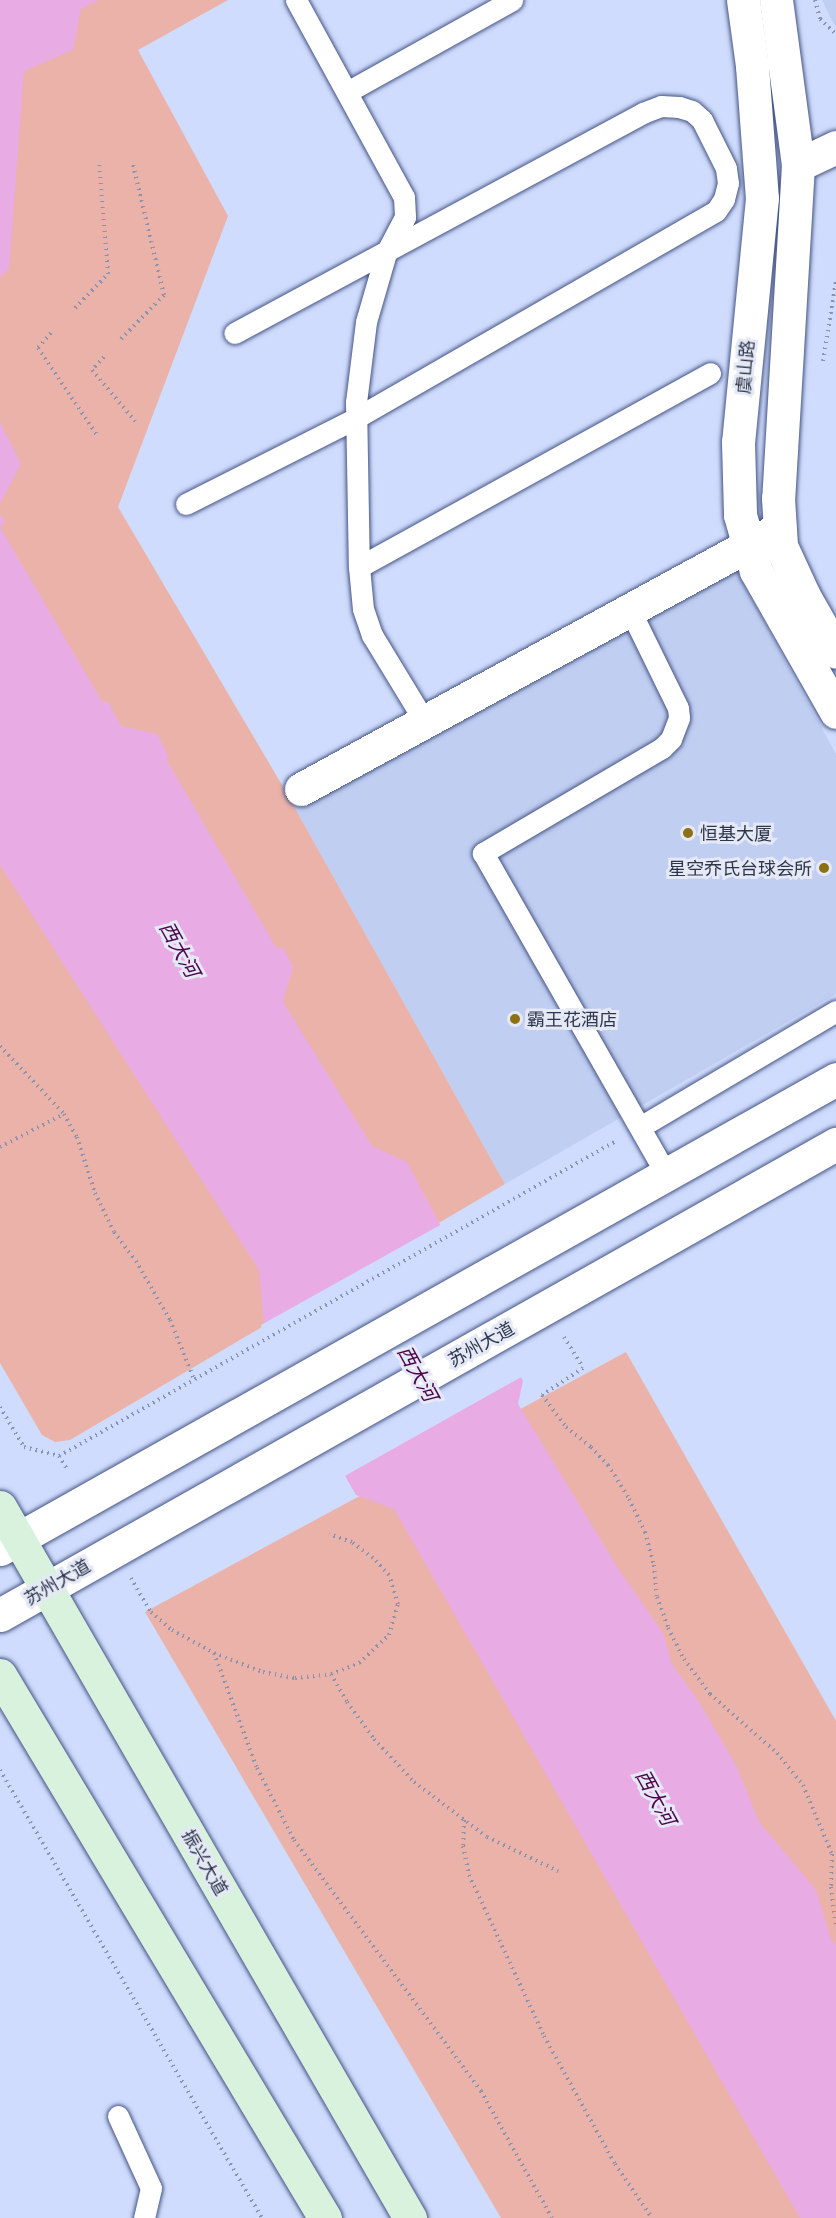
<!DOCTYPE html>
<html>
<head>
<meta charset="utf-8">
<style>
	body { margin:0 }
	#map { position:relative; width:836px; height:2218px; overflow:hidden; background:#cfdcfd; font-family:Lato,"Noto Sans SC",sans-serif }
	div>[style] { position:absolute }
	.built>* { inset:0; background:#c0cef2 }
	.green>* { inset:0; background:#ebb2a9 }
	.water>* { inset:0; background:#e9abe3 }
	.pier>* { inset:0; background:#cfdcfd }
	.path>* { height:4px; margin-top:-2px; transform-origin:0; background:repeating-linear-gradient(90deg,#8893af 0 1.5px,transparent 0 6px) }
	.roads { filter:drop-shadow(0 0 2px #455484) drop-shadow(0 0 2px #455484) }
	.service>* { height:21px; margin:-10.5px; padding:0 10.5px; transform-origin:10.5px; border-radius:10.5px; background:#fff }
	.minor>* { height:33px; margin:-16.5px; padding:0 16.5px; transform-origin:16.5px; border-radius:16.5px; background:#fff }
	.tertiary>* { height:33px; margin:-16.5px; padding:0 16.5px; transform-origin:16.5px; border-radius:16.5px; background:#fff }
	.secondary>* { height:33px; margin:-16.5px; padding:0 16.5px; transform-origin:16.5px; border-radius:16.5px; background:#d8f2de }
	.dots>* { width:16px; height:16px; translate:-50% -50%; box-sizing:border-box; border:3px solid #e5e9f5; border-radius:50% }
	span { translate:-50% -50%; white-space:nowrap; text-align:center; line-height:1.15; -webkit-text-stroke:6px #e5e9f5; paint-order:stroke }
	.street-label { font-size:18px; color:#2e364c }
	.poi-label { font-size:18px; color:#2e364c }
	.left { translate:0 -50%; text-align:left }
	.right { translate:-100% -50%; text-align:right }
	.water-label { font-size:20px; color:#4d014b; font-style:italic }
</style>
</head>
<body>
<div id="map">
	<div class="built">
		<div style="clip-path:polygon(822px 0,836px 0,836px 26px,833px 23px)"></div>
		<div style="clip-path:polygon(721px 543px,836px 754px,836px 994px,505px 1184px,282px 785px)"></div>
	</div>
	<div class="green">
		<div style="clip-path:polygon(0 0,228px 0,138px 50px,228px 216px,118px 507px,282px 785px,505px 1184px,70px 1440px,55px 1442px,42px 1435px,0 1363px)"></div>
		<div style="clip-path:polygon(626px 1352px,836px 1721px,836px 2218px,501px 2218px,145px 1612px)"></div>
	</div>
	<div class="water">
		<div style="clip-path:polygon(0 0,99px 0,81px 9px,73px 50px,24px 71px,9px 269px,0 277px)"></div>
		<div style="clip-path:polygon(0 422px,21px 464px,0 504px)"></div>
		<div style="clip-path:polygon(0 513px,5px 523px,0 527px,103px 703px,108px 701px,121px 726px,157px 734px,169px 757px,166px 759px,277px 949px,283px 947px,293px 967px,283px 1002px,372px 1146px,407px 1162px,523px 1381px,518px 1404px,618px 1568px,663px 1633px,672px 1664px,698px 1700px,737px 1767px,759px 1822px,816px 1890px,831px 1939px,836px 1945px,836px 2218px,800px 2218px,394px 1509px,356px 1495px,265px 1336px,259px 1270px,0 865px)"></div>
	</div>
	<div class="pier">
		<div style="clip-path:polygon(442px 1224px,523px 1376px,343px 1477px,262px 1338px,261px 1325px)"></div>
	</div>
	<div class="path">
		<div style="left:815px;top:0;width:20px;rotate:75deg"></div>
		<div style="left:820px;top:19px;width:22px;rotate:43deg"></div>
		<div style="left:75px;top:308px;width:47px;rotate:-45.9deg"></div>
		<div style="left:108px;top:274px;width:112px;rotate:-94.6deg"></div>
		<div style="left:51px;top:333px;width:20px;rotate:131deg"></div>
		<div style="left:38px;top:348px;width:105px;rotate:55.9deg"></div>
		<div style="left:121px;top:339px;width:62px;rotate:-45.7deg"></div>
		<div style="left:164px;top:295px;width:134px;rotate:-103.4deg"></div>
		<div style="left:104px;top:357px;width:18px;rotate:133deg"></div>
		<div style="left:92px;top:370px;width:67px;rotate:49.9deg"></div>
		<div style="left:823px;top:361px;width:81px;rotate:-80.8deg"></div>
		<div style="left:0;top:1046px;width:93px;rotate:46.7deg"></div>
		<div style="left:64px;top:1114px;width:26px;rotate:61deg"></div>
		<div style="left:77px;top:1137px;width:59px;rotate:72.2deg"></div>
		<div style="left:95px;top:1193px;width:43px;rotate:64deg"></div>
		<div style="left:114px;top:1232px;width:36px;rotate:53deg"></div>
		<div style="left:136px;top:1261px;width:68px;rotate:60deg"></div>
		<div style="left:170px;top:1320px;width:64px;rotate:67.9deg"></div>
		<div style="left:0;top:1147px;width:72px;rotate:-27.3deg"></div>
		<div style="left:564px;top:1337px;width:36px;rotate:58deg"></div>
		<div style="left:583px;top:1368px;width:49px;rotate:146.6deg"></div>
		<div style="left:542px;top:1395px;width:40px;rotate:53deg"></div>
		<div style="left:566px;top:1427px;width:32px;rotate:39deg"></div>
		<div style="left:591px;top:1447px;width:25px;rotate:47deg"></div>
		<div style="left:608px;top:1465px;width:40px;rotate:58deg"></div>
		<div style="left:629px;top:1499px;width:37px;rotate:64deg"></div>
		<div style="left:645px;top:1532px;width:34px;rotate:75deg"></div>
		<div style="left:654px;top:1565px;width:32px;rotate:85deg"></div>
		<div style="left:657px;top:1597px;width:33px;rotate:70deg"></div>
		<div style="left:668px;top:1628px;width:35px;rotate:63deg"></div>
		<div style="left:684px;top:1659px;width:44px;rotate:53.4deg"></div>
		<div style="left:710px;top:1694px;width:89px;rotate:41.4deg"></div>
		<div style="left:777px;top:1753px;width:41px;rotate:50.9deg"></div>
		<div style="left:803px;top:1785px;width:75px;rotate:67.2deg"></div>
		<div style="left:832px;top:1854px;width:33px;rotate:92deg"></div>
		<div style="left:831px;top:1887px;width:40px;rotate:82.9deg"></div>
		<div style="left:0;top:1407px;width:47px;rotate:59deg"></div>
		<div style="left:24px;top:1447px;width:36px;rotate:14deg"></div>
		<div style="left:59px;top:1456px;width:640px;rotate:-29.49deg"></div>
		<div style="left:59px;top:1456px;width:17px;rotate:59deg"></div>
		<div style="left:131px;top:1578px;width:39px;rotate:60deg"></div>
		<div style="left:151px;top:1612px;width:28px;rotate:41deg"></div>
		<div style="left:172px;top:1630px;width:48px;rotate:28.7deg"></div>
		<div style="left:214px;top:1653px;width:53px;rotate:21.2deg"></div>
		<div style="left:263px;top:1672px;width:33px;rotate:11deg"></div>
		<div style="left:295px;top:1678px;width:36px;rotate:-6deg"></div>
		<div style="left:331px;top:1674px;width:30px;rotate:-21deg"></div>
		<div style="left:359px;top:1663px;width:41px;rotate:-43deg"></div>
		<div style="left:389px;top:1635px;width:32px;rotate:-74deg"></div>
		<div style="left:398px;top:1604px;width:30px;rotate:-107deg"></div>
		<div style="left:389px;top:1575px;width:23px;rotate:-133deg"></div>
		<div style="left:373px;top:1558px;width:26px;rotate:-143deg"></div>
		<div style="left:352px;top:1542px;width:24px;rotate:-161deg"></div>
		<div style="left:214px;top:1653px;width:123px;rotate:69.5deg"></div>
		<div style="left:257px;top:1768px;width:81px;rotate:62.8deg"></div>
		<div style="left:294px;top:1840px;width:313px;rotate:53.3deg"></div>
		<div style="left:481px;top:2091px;width:145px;rotate:60.8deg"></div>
		<div style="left:331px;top:1674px;width:32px;rotate:60deg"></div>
		<div style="left:347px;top:1702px;width:46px;rotate:53.9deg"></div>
		<div style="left:374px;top:1739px;width:59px;rotate:47.1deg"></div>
		<div style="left:414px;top:1782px;width:91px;rotate:37deg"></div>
		<div style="left:487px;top:1837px;width:79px;rotate:25.6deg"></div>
		<div style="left:0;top:1770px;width:519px;rotate:59.68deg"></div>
		<div style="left:464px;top:1820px;width:26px;rotate:92deg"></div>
		<div style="left:463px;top:1846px;width:30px;rotate:78deg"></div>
		<div style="left:469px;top:1875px;width:178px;rotate:65deg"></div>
		<div style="left:544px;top:2036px;width:146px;rotate:61deg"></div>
		<div style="left:615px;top:2164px;width:65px;rotate:55.6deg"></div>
	</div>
	<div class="roads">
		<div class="service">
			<div style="left:296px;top:0;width:225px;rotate:61.3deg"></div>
			<div style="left:404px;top:197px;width:20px;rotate:87deg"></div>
			<div style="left:405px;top:217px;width:41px;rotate:117.8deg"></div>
			<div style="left:386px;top:253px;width:72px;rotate:106.2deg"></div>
			<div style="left:366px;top:322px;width:81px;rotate:97.1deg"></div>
			<div style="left:356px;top:402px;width:165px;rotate:89deg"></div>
			<div style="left:359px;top:567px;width:42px;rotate:84.6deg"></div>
			<div style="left:363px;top:609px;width:28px;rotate:71deg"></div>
			<div style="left:372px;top:635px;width:102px;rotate:58.7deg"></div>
			<div style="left:347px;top:92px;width:189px;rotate:-29.1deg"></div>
			<div style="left:186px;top:504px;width:191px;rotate:-26.8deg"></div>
			<div style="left:356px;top:418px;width:415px;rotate:-29.9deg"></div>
			<div style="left:716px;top:211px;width:14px;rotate:-56deg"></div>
			<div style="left:724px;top:199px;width:16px;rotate:-76deg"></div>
			<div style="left:728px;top:183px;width:15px;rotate:-98deg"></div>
			<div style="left:726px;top:168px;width:54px;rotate:-116.6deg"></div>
			<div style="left:702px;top:120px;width:13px;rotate:-138deg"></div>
			<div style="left:692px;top:111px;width:14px;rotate:-163deg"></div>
			<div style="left:679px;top:107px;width:18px;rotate:-177deg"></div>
			<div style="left:661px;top:106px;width:19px;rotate:159deg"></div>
			<div style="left:643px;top:113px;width:464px;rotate:151.7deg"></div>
			<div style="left:359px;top:567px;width:401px;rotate:-28.9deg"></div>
			<div style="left:630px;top:610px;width:109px;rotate:63.9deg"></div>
			<div style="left:678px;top:708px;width:10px;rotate:84deg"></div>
			<div style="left:679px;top:718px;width:22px;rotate:111deg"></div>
			<div style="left:671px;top:739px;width:13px;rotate:135deg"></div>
			<div style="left:662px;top:748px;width:208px;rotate:149.6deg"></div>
			<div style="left:483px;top:853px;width:371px;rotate:60.3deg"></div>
			<div style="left:640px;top:1127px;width:228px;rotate:-30.6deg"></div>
			<div style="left:118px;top:2116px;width:79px;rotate:65.4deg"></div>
			<div style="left:151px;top:2188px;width:31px;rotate:103deg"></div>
		</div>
		<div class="minor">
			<div style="left:301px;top:789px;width:545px;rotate:-28.59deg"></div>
		</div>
		<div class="tertiary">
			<div style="left:743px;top:0;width:67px;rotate:82.2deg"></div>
			<div style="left:752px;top:66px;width:132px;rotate:85.7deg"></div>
			<div style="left:762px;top:198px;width:245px;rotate:95.6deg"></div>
			<div style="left:738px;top:442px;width:73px;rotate:88.4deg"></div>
			<div style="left:740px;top:515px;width:58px;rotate:74.1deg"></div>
			<div style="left:756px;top:571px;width:162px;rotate:60.4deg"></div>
			<div style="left:776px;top:0;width:166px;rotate:82.4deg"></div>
			<div style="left:798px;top:165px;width:334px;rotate:93.4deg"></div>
			<div style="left:778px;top:498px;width:48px;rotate:86.4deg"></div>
			<div style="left:781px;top:546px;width:55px;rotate:65.3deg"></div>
			<div style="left:804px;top:596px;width:64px;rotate:60.3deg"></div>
			<div style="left:798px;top:165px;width:42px;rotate:-25.3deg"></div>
			<div style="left:0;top:1549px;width:959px;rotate:-29.34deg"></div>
			<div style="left:0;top:1615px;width:960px;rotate:-29.4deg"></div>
		</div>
		<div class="secondary">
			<div style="left:0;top:1507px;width:821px;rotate:60.03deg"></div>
			<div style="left:0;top:1675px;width:633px;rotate:59.1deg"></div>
		</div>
	</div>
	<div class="dots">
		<div style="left:688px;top:833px;background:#8d7014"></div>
		<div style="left:824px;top:868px;background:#8d7014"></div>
		<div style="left:515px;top:1019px;background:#8d7014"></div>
	</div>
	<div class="street-label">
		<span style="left:745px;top:367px;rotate:-85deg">虞山路</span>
		<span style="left:481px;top:1344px;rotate:-29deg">苏州大道</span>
		<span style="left:57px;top:1582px;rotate:-30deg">苏州大道</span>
		<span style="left:205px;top:1862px;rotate:60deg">振兴大道</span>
	</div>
	<div class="poi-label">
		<span class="left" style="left:700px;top:833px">恒基大厦</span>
		<span class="right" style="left:812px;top:868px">星空乔氏台球会所</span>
		<span class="left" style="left:527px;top:1019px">霸王花酒店</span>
	</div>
	<div class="water-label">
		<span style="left:180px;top:949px;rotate:61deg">西大河</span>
		<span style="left:418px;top:1373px;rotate:61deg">西大河</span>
		<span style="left:656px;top:1797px;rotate:61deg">西大河</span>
	</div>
</div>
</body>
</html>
